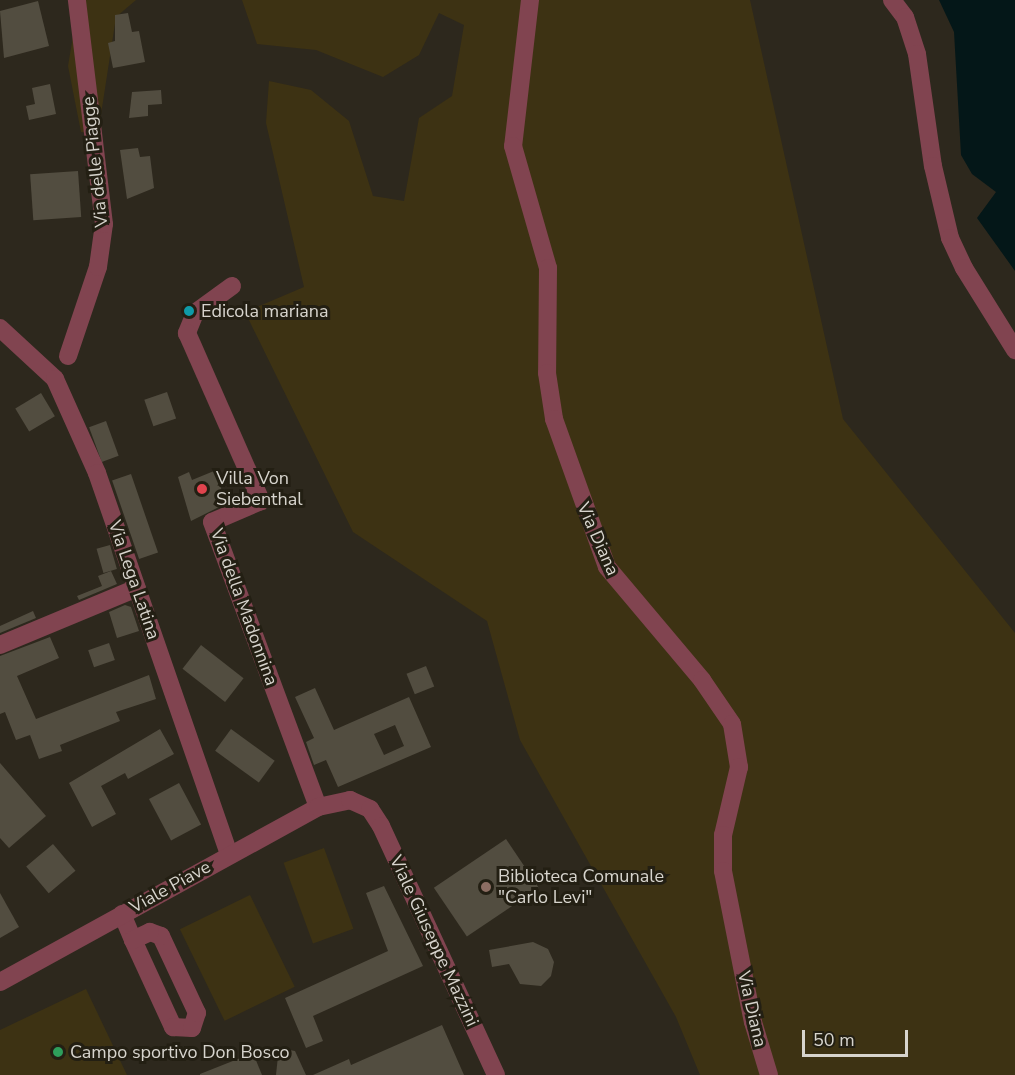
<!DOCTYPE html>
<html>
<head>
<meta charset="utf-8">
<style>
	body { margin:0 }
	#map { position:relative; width:1015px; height:1075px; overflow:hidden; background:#2d281d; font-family:"Nunito Sans",sans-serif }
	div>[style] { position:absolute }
	.green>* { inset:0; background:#3d3213; transform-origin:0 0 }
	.water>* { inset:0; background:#041718 }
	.building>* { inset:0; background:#524d40; transform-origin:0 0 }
	.minor>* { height:18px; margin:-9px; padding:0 9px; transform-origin:9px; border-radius:9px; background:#814450 }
	.dots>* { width:16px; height:16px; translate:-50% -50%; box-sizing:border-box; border:3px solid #231f13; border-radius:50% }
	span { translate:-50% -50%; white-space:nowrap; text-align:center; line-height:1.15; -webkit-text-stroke:6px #231f13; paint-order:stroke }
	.street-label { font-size:18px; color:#d7d4cd }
	.poi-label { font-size:18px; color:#d7d4cd }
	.left { translate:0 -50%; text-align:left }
	.scale { position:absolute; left:802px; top:1030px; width:106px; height:27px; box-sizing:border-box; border:3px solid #d7d4cd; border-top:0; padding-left:8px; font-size:18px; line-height:21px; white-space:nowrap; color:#d7d4cd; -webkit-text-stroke:4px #231f13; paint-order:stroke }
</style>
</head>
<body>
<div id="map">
	<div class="green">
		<div style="clip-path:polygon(79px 0,136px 0,116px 17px,98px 134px,81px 132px,68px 66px)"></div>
		<div style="clip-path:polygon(242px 0,750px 0,843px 419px,1015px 633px,1015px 1075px,700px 1075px,676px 1017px,520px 740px,487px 621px,353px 532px,245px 312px,304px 287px,266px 123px,269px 81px,311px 90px,349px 121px,373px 196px,404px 201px,419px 118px,452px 96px,464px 25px,439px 13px,419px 55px,383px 77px,316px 50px,257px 44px)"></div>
		<div style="left:324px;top:848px;width:86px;height:43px;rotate:70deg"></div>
		<div style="left:250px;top:895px;width:102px;height:78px;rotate:64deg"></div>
		<div style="clip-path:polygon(86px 989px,127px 1075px,0 1075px,0 1030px)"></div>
	</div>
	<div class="water">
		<div style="clip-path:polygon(939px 0,1015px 0,1015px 271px,977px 218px,996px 192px,972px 174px,961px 155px,954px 32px)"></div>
	</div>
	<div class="building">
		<div style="clip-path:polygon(38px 1px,49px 46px,4px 58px,0 11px)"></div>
		<div style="clip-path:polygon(128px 13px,132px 32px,139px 31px,145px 62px,113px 68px,108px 43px,115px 41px,115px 15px)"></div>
		<div style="clip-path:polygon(50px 84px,56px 114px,29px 120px,26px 106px,35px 104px,32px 88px)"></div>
		<div style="clip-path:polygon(161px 90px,162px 104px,148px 105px,148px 116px,129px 118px,132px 92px)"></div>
		<div style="clip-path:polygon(138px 148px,140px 157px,150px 156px,154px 188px,127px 199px,120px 150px)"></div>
		<div style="left:78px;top:171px;width:46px;height:48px;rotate:86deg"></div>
		<div style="left:167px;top:392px;width:28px;height:24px;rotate:71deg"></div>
		<div style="left:41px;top:393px;width:27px;height:30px;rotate:59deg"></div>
		<div style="left:106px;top:421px;width:37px;height:18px;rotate:70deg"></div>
		<div style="clip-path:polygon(214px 471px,227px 503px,191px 521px,178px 477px,189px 472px,192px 480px)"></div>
		<div style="left:131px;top:474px;width:83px;height:20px;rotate:71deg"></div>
		<div style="left:110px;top:545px;width:25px;height:14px;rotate:74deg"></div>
		<div style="clip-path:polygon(111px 571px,117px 584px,79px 600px,77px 596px,102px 586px,98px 576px)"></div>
		<div style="clip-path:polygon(125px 605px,131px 607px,139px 631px,117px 638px,109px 612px)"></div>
		<div style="clip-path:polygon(33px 611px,36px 618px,0 633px,0 626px)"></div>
		<div style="clip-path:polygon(50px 637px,59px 658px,17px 676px,36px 719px,149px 675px,156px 699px,116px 712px,120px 721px,60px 745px,62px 751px,39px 759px,30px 735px,16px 740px,5px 712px,0 714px,0 656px)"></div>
		<div style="left:109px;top:643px;width:18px;height:22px;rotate:71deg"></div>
		<div style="left:201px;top:645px;width:54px;height:30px;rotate:38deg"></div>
		<div style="left:426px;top:666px;width:22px;height:21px;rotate:68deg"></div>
		<div style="clip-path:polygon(evenodd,315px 688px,334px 730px,409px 697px,431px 747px,338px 787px,326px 760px,314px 765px,306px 742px,314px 738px,295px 697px,315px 688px,395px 725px,404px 746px,384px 755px,374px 734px,395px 725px)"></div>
		<div style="clip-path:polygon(160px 729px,174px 754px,128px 779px,125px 773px,101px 786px,116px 814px,92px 827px,69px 783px)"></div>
		<div style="left:231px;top:729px;width:54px;height:27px;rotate:36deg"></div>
		<div style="clip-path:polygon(0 763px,46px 816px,9px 848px,0 838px)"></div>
		<div style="left:179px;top:783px;width:47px;height:34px;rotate:62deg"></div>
		<div style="left:506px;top:839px;width:59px;height:87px;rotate:56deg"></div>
		<div style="left:53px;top:844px;width:35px;height:35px;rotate:50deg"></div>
		<div style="clip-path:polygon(384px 886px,423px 966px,313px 1016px,323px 1041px,306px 1048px,285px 998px,388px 951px,366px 893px)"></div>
		<div style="clip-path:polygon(0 893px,19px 927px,0 938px)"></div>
		<div style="clip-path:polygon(533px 942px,548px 949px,554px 962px,551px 976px,541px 986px,520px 984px,509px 964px,492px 967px,489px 950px)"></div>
		<div style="clip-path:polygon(442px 1025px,464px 1075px,313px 1075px,349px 1059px,351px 1065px)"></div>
		<div style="clip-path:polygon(284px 1049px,295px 1051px,306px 1075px,276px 1075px,278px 1056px)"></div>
		<div style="clip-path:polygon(253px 1053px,262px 1075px,200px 1075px,200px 1074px)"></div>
	</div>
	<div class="minor">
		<div style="left:530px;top:0;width:147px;rotate:96.6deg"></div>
		<div style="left:513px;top:146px;width:127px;rotate:74deg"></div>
		<div style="left:548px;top:268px;width:105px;rotate:90.5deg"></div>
		<div style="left:547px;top:373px;width:47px;rotate:81.3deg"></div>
		<div style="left:554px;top:419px;width:157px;rotate:70.3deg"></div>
		<div style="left:607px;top:567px;width:148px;rotate:49.9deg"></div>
		<div style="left:702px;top:680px;width:53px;rotate:55.7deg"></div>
		<div style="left:732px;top:724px;width:44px;rotate:80.8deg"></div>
		<div style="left:739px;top:767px;width:70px;rotate:103.2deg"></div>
		<div style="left:723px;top:835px;width:36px;rotate:90deg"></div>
		<div style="left:723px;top:871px;width:154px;rotate:78.8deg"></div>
		<div style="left:753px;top:1022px;width:55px;rotate:73.2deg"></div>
		<div style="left:892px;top:0;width:21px;rotate:53deg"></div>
		<div style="left:905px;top:17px;width:39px;rotate:72deg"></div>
		<div style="left:917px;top:54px;width:113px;rotate:81.9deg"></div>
		<div style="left:933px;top:166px;width:74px;rotate:76.7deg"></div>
		<div style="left:950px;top:238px;width:33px;rotate:65deg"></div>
		<div style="left:964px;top:268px;width:97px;rotate:58.1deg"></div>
		<div style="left:232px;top:286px;width:46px;rotate:143.9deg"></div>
		<div style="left:195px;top:313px;width:22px;rotate:112deg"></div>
		<div style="left:187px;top:333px;width:184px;rotate:66.2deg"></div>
		<div style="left:261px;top:501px;width:53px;rotate:156.8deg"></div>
		<div style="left:212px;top:522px;width:304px;rotate:69.6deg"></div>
		<div style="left:0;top:328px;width:75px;rotate:42.8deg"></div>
		<div style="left:55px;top:379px;width:103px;rotate:65.9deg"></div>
		<div style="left:97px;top:473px;width:404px;rotate:70.9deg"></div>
		<div style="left:68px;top:356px;width:94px;rotate:-71.4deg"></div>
		<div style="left:98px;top:267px;width:43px;rotate:-82.1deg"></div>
		<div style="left:104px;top:224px;width:226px;rotate:-96.9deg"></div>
		<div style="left:0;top:645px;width:148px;rotate:-22.6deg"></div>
		<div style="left:122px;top:914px;width:28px;rotate:67deg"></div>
		<div style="left:133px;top:940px;width:96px;rotate:65.3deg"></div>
		<div style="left:173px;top:1027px;width:19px;rotate:3deg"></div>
		<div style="left:192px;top:1028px;width:16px;rotate:-72deg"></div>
		<div style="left:197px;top:1013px;width:85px;rotate:-115.1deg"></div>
		<div style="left:161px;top:936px;width:12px;rotate:-160deg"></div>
		<div style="left:150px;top:932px;width:19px;rotate:155deg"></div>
		<div style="left:0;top:982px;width:363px;rotate:-28.8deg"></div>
		<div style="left:318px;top:807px;width:33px;rotate:-12deg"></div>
		<div style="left:350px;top:800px;width:22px;rotate:24deg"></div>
		<div style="left:370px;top:809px;width:20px;rotate:57deg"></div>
		<div style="left:381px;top:826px;width:274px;rotate:65.2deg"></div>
	</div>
	<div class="dots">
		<div style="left:189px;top:311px;background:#0f9aa8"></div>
		<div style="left:202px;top:489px;background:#e0444e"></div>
		<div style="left:486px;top:887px;background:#8d6e63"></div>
		<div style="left:58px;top:1052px;background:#2e9e5b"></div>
	</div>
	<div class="street-label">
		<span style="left:95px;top:162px;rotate:-96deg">Via delle Piagge</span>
		<span style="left:598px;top:539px;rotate:66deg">Via Diana</span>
		<span style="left:134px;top:580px;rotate:71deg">Via Lega Latina</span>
		<span style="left:244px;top:607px;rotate:70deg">Via della Madonnina</span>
		<span style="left:170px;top:887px;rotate:-29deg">Viale Piave</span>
		<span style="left:434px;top:941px;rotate:65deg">Viale Giuseppe Mazzini</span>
		<span style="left:752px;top:1009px;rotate:77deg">Via Diana</span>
	</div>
	<div class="poi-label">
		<span class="left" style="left:201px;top:311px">Edicola mariana</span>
		<span class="left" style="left:216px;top:489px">Villa Von<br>Siebenthal</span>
		<span class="left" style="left:498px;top:887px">Biblioteca Comunale<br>"Carlo Levi"</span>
		<span class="left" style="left:70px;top:1052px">Campo sportivo Don Bosco</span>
	</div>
	<div class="scale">50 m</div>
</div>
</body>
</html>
